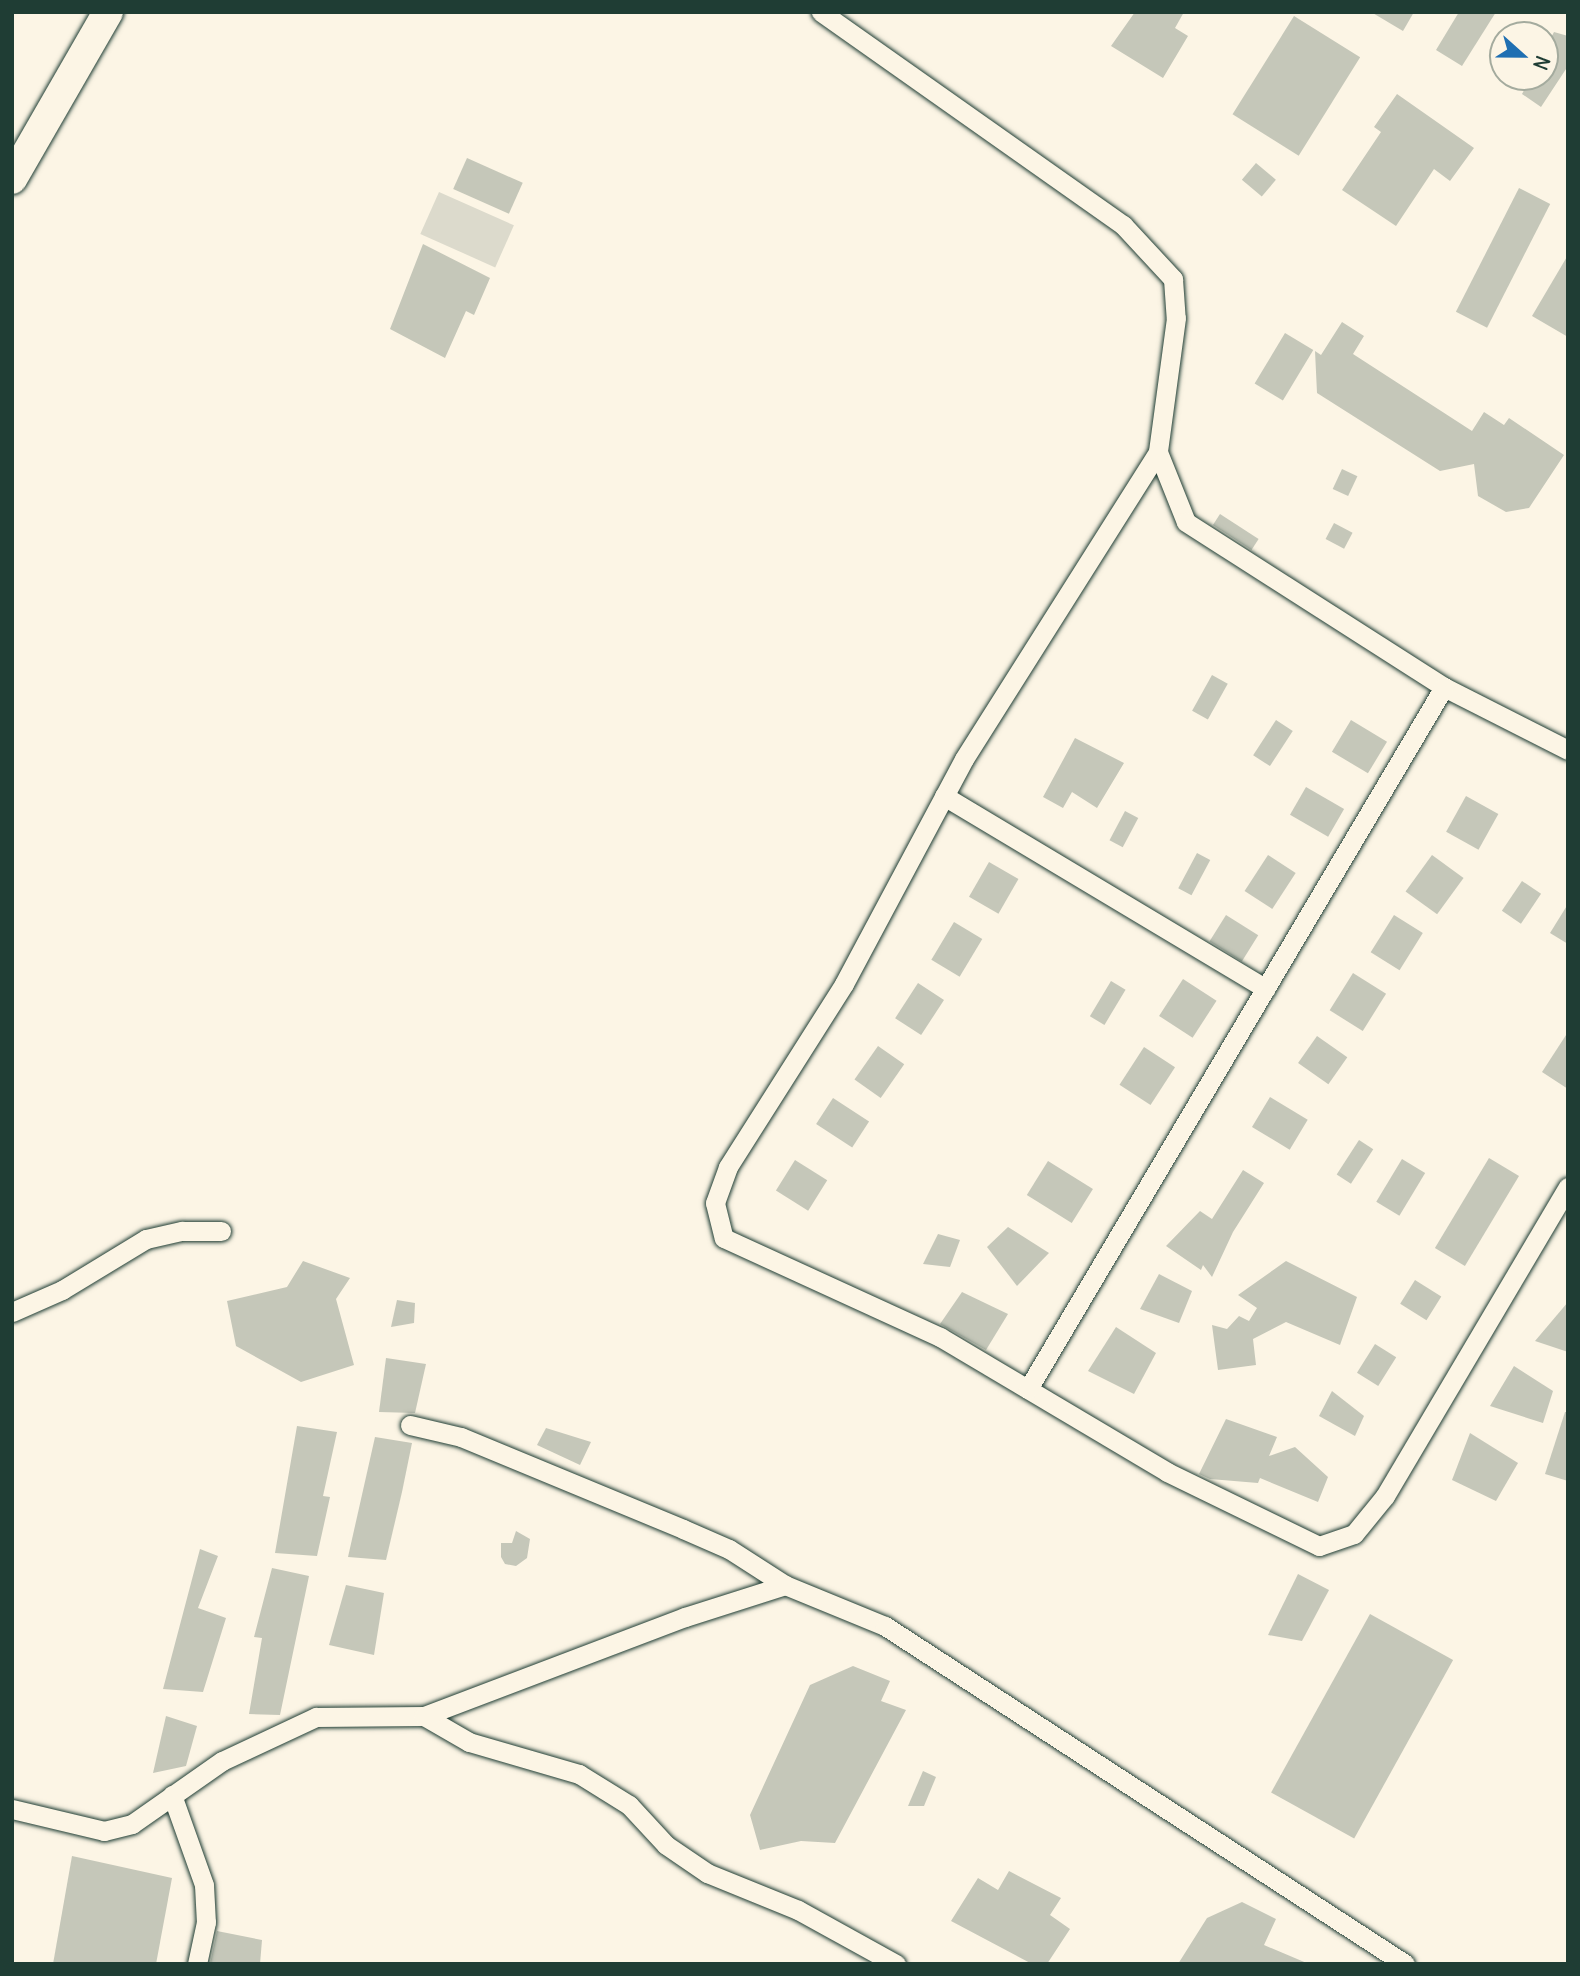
<!DOCTYPE html>
<html>
<head>
<meta charset="utf-8">
<style>
	body { margin:0 }
	#map { position:relative; width:1580px; height:1976px; overflow:hidden; background:#fcf5e5; font-family:Delius,sans-serif }
	div>[style] { position:absolute }
	.green>* { inset:0; background:#dcdacc; transform-origin:0 0 }
	.building>* { inset:0; background:#c5c7b9; transform-origin:0 0 }
	.roads { filter:drop-shadow(0 0 2px #1f3d34) drop-shadow(0 0 2px #1f3d34) }
	.minor>* { height:19px; margin:-9.5px; padding:0 9.5px; transform-origin:9.5px; border-radius:9.5px; background:#fcf5e5 }
	.primary>* { height:30px; margin:-15px; padding:0 15px; transform-origin:15px; border-radius:15px; background:#fcf5e5 }
	span { translate:-50% -50%; white-space:nowrap; text-align:center; line-height:1.15; -webkit-text-stroke:7px #fcf5e5; paint-order:stroke }
	.frame { position:absolute; inset:0; border:14px solid #1f3d34; pointer-events:none }
	.north { position:absolute; left:1489px; top:21px; width:70px; height:70px; box-sizing:border-box; background:#fcf5e5; border:2px solid #a4ab9e; border-radius:50%; rotate:111deg; font-size:19px; font-weight:700; line-height:28px; text-align:center; color:#1f3d34 }
	.north::after { content:''; display:block; margin:auto; width:24px; height:32px; background:#1f6fb2; clip-path:polygon(50% 0,100% 100%,50% 72%,0 100%) }
</style>
</head>
<body>
<div id="map">
	<div class="green">
		<div style="left:439px;top:192px;width:82px;height:46px;rotate:24deg"></div>
	</div>
	<div class="building">
		<div style="clip-path:polygon(1135px 12px,1184px 12px,1175px 28px,1188px 36px,1163px 78px,1111px 46px)"></div>
		<div style="clip-path:polygon(1371px 12px,1414px 12px,1403px 31px)"></div>
		<div style="clip-path:polygon(1459px 12px,1496px 12px,1462px 66px,1436px 50px)"></div>
		<div style="left:1294px;top:16px;width:78px;height:116px;rotate:32deg"></div>
		<div style="clip-path:polygon(1554px 32px,1568px 36px,1568px 66px,1541px 107px,1522px 94px,1531px 77px,1545px 77px,1545px 49px)"></div>
		<div style="clip-path:polygon(1397px 94px,1474px 148px,1450px 181px,1434px 169px,1396px 226px,1342px 190px,1381px 132px,1374px 127px)"></div>
		<div style="left:467px;top:158px;width:61px;height:34px;rotate:24deg"></div>
		<div style="left:1256px;top:163px;width:26px;height:22px;rotate:40deg"></div>
		<div style="left:1519px;top:188px;width:35px;height:139px;rotate:27deg"></div>
		<div style="clip-path:polygon(423px 244px,490px 278px,474px 315px,466px 311px,445px 358px,390px 329px)"></div>
		<div style="clip-path:polygon(1568px 255px,1568px 337px,1532px 316px)"></div>
		<div style="clip-path:polygon(1342px 322px,1364px 336px,1353px 354px,1472px 431px,1484px 412px,1504px 425px,1509px 418px,1564px 455px,1529px 508px,1506px 512px,1478px 496px,1474px 464px,1440px 471px,1317px 393px,1315px 351px,1321px 355px)"></div>
		<div style="left:1285px;top:333px;width:33px;height:59px;rotate:31deg"></div>
		<div style="left:1342px;top:469px;width:17px;height:22px;rotate:25deg"></div>
		<div style="left:1220px;top:514px;width:46px;height:13px;rotate:33deg"></div>
		<div style="left:1334px;top:523px;width:21px;height:18px;rotate:28deg"></div>
		<div style="left:1212px;top:675px;width:18px;height:41px;rotate:29deg"></div>
		<div style="left:1276px;top:720px;width:20px;height:42px;rotate:33deg"></div>
		<div style="left:1351px;top:720px;width:42px;height:37px;rotate:31deg"></div>
		<div style="clip-path:polygon(1075px 738px,1124px 763px,1097px 808px,1072px 792px,1063px 808px,1043px 797px)"></div>
		<div style="left:1306px;top:787px;width:44px;height:32px;rotate:30deg"></div>
		<div style="left:1466px;top:796px;width:37px;height:41px;rotate:29deg"></div>
		<div style="left:1125px;top:811px;width:15px;height:33px;rotate:28deg"></div>
		<div style="left:1197px;top:853px;width:15px;height:40px;rotate:28deg"></div>
		<div style="left:1268px;top:855px;width:33px;height:43px;rotate:33deg"></div>
		<div style="left:1432px;top:855px;width:39px;height:45px;rotate:36deg"></div>
		<div style="left:989px;top:862px;width:34px;height:40px;rotate:30deg"></div>
		<div style="left:1522px;top:881px;width:23px;height:36px;rotate:34deg"></div>
		<div style="clip-path:polygon(1568px 904px,1568px 944px,1550px 933px)"></div>
		<div style="left:1226px;top:915px;width:38px;height:31px;rotate:32deg"></div>
		<div style="left:1394px;top:915px;width:34px;height:44px;rotate:32deg"></div>
		<div style="left:954px;top:922px;width:33px;height:44px;rotate:31deg"></div>
		<div style="left:1353px;top:973px;width:39px;height:44px;rotate:32deg"></div>
		<div style="left:1183px;top:979px;width:40px;height:44px;rotate:33deg"></div>
		<div style="left:1111px;top:981px;width:17px;height:41px;rotate:31deg"></div>
		<div style="left:918px;top:983px;width:31px;height:42px;rotate:33deg"></div>
		<div style="clip-path:polygon(1568px 1032px,1568px 1089px,1542px 1072px)"></div>
		<div style="left:1317px;top:1036px;width:37px;height:33px;rotate:35deg"></div>
		<div style="left:878px;top:1046px;width:32px;height:41px;rotate:35deg"></div>
		<div style="left:1144px;top:1047px;width:37px;height:45px;rotate:33deg"></div>
		<div style="left:1270px;top:1097px;width:44px;height:35px;rotate:31deg"></div>
		<div style="left:833px;top:1098px;width:43px;height:31px;rotate:33deg"></div>
		<div style="left:1359px;top:1140px;width:17px;height:41px;rotate:33deg"></div>
		<div style="left:1489px;top:1158px;width:35px;height:105px;rotate:31deg"></div>
		<div style="left:1402px;top:1159px;width:27px;height:50px;rotate:31deg"></div>
		<div style="left:795px;top:1160px;width:38px;height:36px;rotate:32deg"></div>
		<div style="left:1048px;top:1161px;width:53px;height:40px;rotate:32deg"></div>
		<div style="clip-path:polygon(1243px 1170px,1264px 1183px,1233px 1232px,1212px 1277px,1203px 1265px,1201px 1270px,1166px 1246px,1200px 1211px,1212px 1219px)"></div>
		<div style="clip-path:polygon(1008px 1227px,1049px 1253px,1017px 1286px,987px 1247px)"></div>
		<div style="clip-path:polygon(938px 1234px,960px 1240px,950px 1267px,923px 1264px)"></div>
		<div style="clip-path:polygon(303px 1261px,350px 1278px,336px 1299px,354px 1365px,301px 1382px,236px 1346px,227px 1301px,287px 1287px)"></div>
		<div style="clip-path:polygon(1286px 1261px,1357px 1297px,1340px 1345px,1286px 1322px,1253px 1339px,1256px 1365px,1218px 1370px,1212px 1325px,1227px 1329px,1239px 1316px,1249px 1321px,1257px 1308px,1238px 1295px)"></div>
		<div style="clip-path:polygon(1159px 1274px,1192px 1291px,1179px 1323px,1140px 1309px)"></div>
		<div style="left:1415px;top:1280px;width:31px;height:28px;rotate:32deg"></div>
		<div style="clip-path:polygon(962px 1292px,1008px 1314px,986px 1350px,940px 1324px)"></div>
		<div style="clip-path:polygon(397px 1300px,415px 1303px,414px 1323px,391px 1327px)"></div>
		<div style="clip-path:polygon(1568px 1302px,1568px 1352px,1535px 1341px)"></div>
		<div style="clip-path:polygon(1116px 1327px,1156px 1353px,1134px 1394px,1088px 1371px)"></div>
		<div style="left:1375px;top:1344px;width:25px;height:34px;rotate:32deg"></div>
		<div style="clip-path:polygon(386px 1358px,426px 1364px,415px 1413px,379px 1412px)"></div>
		<div style="clip-path:polygon(1514px 1366px,1553px 1391px,1543px 1423px,1490px 1406px)"></div>
		<div style="clip-path:polygon(1332px 1391px,1364px 1416px,1355px 1436px,1319px 1416px)"></div>
		<div style="clip-path:polygon(1565px 1412px,1568px 1412px,1568px 1481px,1545px 1474px)"></div>
		<div style="clip-path:polygon(1226px 1419px,1277px 1437px,1269px 1456px,1295px 1447px,1328px 1477px,1318px 1502px,1260px 1478px,1258px 1483px,1210px 1479px,1199px 1474px)"></div>
		<div style="clip-path:polygon(297px 1426px,337px 1432px,323px 1496px,330px 1497px,317px 1556px,275px 1553px)"></div>
		<div style="clip-path:polygon(546px 1428px,591px 1442px,580px 1465px,537px 1445px)"></div>
		<div style="clip-path:polygon(1470px 1433px,1518px 1463px,1496px 1501px,1452px 1480px)"></div>
		<div style="clip-path:polygon(375px 1437px,412px 1443px,402px 1492px,386px 1560px,348px 1557px)"></div>
		<div style="clip-path:polygon(516px 1531px,530px 1539px,527px 1558px,516px 1566px,505px 1564px,501px 1557px,501px 1543px,512px 1543px)"></div>
		<div style="clip-path:polygon(200px 1549px,218px 1556px,198px 1608px,226px 1618px,203px 1692px,163px 1689px)"></div>
		<div style="clip-path:polygon(272px 1568px,309px 1576px,280px 1715px,249px 1714px,262px 1638px,254px 1637px)"></div>
		<div style="clip-path:polygon(1298px 1574px,1329px 1590px,1302px 1641px,1268px 1635px)"></div>
		<div style="clip-path:polygon(346px 1585px,384px 1593px,374px 1655px,329px 1645px)"></div>
		<div style="left:1370px;top:1614px;width:95px;height:204px;rotate:29deg"></div>
		<div style="clip-path:polygon(853px 1666px,890px 1681px,881px 1701px,906px 1710px,835px 1843px,801px 1841px,760px 1850px,750px 1815px,810px 1685px)"></div>
		<div style="clip-path:polygon(166px 1716px,197px 1726px,186px 1766px,153px 1773px)"></div>
		<div style="clip-path:polygon(923px 1771px,936px 1777px,924px 1806px,908px 1806px)"></div>
		<div style="clip-path:polygon(72px 1856px,172px 1878px,156px 1964px,53px 1964px)"></div>
		<div style="clip-path:polygon(1009px 1871px,1061px 1898px,1050px 1915px,1070px 1929px,1047px 1964px,1032px 1964px,951px 1921px,978px 1878px,998px 1890px)"></div>
		<div style="clip-path:polygon(1242px 1902px,1276px 1919px,1264px 1945px,1309px 1964px,1178px 1964px,1207px 1918px)"></div>
		<div style="clip-path:polygon(217px 1931px,262px 1940px,260px 1964px,210px 1964px)"></div>
	</div>
	<div class="roads">
		<div class="minor">
			<div style="left:821px;top:12px;width:370px;rotate:35.2deg"></div>
			<div style="left:1123px;top:225px;width:74px;rotate:47.2deg"></div>
			<div style="left:1173px;top:279px;width:39px;rotate:86deg"></div>
			<div style="left:1176px;top:318px;width:135px;rotate:97.7deg"></div>
			<div style="left:1158px;top:452px;width:363px;rotate:122.3deg"></div>
			<div style="left:964px;top:759px;width:255px;rotate:118.1deg"></div>
			<div style="left:844px;top:984px;width:217px;rotate:122.4deg"></div>
			<div style="left:728px;top:1167px;width:38px;rotate:110deg"></div>
			<div style="left:715px;top:1203px;width:36px;rotate:76deg"></div>
			<div style="left:724px;top:1238px;width:238px;rotate:24.6deg"></div>
			<div style="left:940px;top:1337px;width:264px;rotate:30.7deg"></div>
			<div style="left:1167px;top:1472px;width:169px;rotate:26deg"></div>
			<div style="left:1319px;top:1546px;width:37px;rotate:-19deg"></div>
			<div style="left:1354px;top:1534px;width:49px;rotate:-50.8deg"></div>
			<div style="left:1385px;top:1496px;width:359px;rotate:-59.4deg"></div>
			<div style="left:1158px;top:452px;width:75px;rotate:68.2deg"></div>
			<div style="left:1186px;top:522px;width:306px;rotate:32.6deg"></div>
			<div style="left:1444px;top:687px;width:139px;rotate:26.9deg"></div>
			<div style="left:944px;top:796px;width:375px;rotate:30.9deg"></div>
			<div style="left:12px;top:1312px;width:55px;rotate:-23.7deg"></div>
			<div style="left:62px;top:1290px;width:98px;rotate:-31.3deg"></div>
			<div style="left:146px;top:1239px;width:37px;rotate:-13deg"></div>
			<div style="left:182px;top:1231px;width:39px"></div>
			<div style="left:1028px;top:1389px;width:816px;rotate:-59.35deg"></div>
			<div style="left:410px;top:1425px;width:52px;rotate:13.2deg"></div>
			<div style="left:461px;top:1437px;width:240px;rotate:22.5deg"></div>
			<div style="left:683px;top:1529px;width:50px;rotate:23.5deg"></div>
			<div style="left:729px;top:1549px;width:67px;rotate:32.7deg"></div>
			<div style="left:785px;top:1585px;width:108px;rotate:22.3deg"></div>
			<div style="left:885px;top:1626px;width:620px;rotate:33.02deg"></div>
			<div style="left:424px;top:1716px;width:52px;rotate:30deg"></div>
			<div style="left:469px;top:1742px;width:115px;rotate:16.2deg"></div>
			<div style="left:579px;top:1774px;width:59px;rotate:31.8deg"></div>
			<div style="left:629px;top:1805px;width:54px;rotate:47.2deg"></div>
			<div style="left:666px;top:1845px;width:50px;rotate:34.3deg"></div>
			<div style="left:707px;top:1873px;width:98px;rotate:22.1deg"></div>
			<div style="left:798px;top:1910px;width:112px;rotate:28.9deg"></div>
			<div style="left:172px;top:1795px;width:96px;rotate:70.4deg"></div>
			<div style="left:204px;top:1885px;width:37px;rotate:87deg"></div>
			<div style="left:206px;top:1922px;width:43px;rotate:102.1deg"></div>
			<div style="left:12px;top:1809px;width:95px;rotate:13.4deg"></div>
			<div style="left:104px;top:1831px;width:29px;rotate:-14deg"></div>
			<div style="left:132px;top:1824px;width:110px;rotate:-35deg"></div>
			<div style="left:222px;top:1761px;width:104px;rotate:-25.1deg"></div>
			<div style="left:316px;top:1717px;width:108px;rotate:-0.5deg"></div>
			<div style="left:424px;top:1716px;width:279px;rotate:-20.8deg"></div>
			<div style="left:685px;top:1617px;width:105px;rotate:-17.7deg"></div>
		</div>
		<div class="primary">
			<div style="left:12px;top:179px;width:193px;rotate:-60.1deg"></div>
		</div>
	</div>
	<div class="frame"></div>
	<div class="north">N</div>
</div>
</body>
</html>
